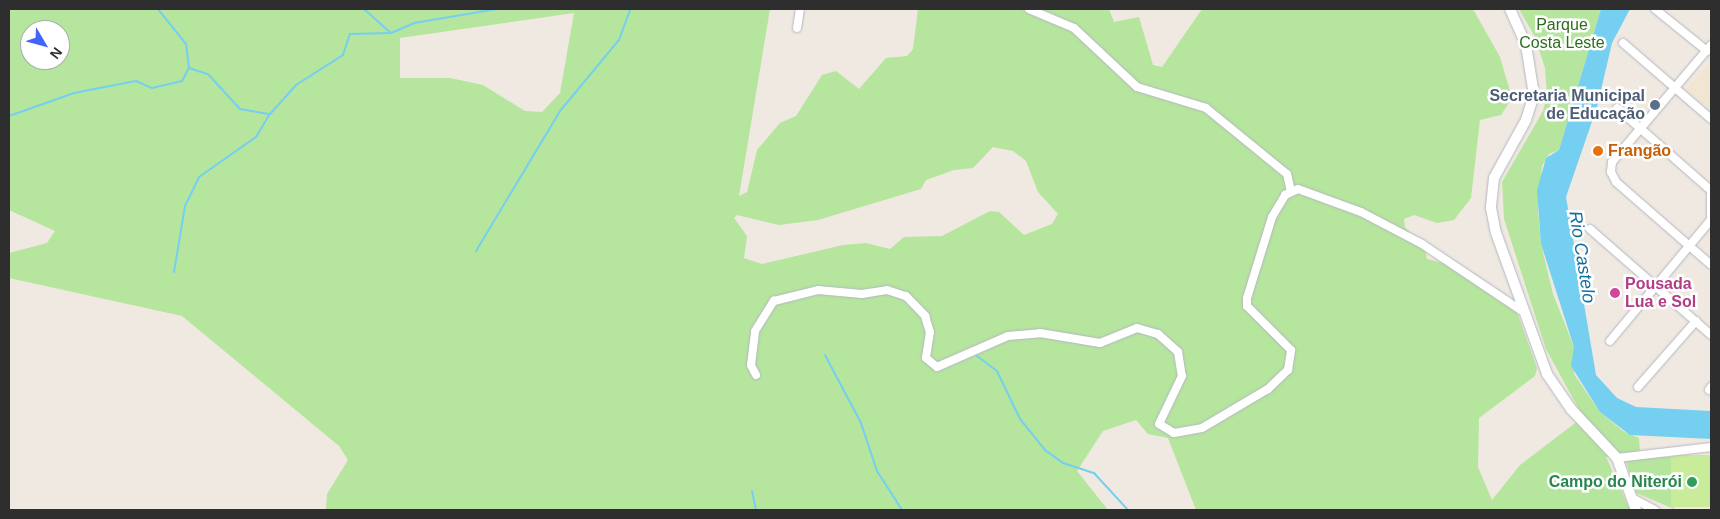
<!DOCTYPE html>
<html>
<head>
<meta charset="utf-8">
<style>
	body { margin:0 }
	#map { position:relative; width:1720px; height:519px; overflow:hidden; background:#efe9e1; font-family:Arial,sans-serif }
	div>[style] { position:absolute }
	.education>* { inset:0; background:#f0e6d1 }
	.green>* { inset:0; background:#b6e59e }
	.pitch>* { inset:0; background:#c9ec9a; transform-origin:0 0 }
	.water>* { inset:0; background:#75cff0 }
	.stream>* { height:2px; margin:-1px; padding:0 1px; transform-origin:1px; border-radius:1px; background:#75cff0 }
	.roads { filter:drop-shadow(0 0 1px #b4b7c1) drop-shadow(0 0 1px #b4b7c1) }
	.street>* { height:8px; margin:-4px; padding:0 4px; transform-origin:4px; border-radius:4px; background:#fff }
	.secondary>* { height:10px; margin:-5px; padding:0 5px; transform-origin:5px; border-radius:5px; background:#fff }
	.dots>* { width:14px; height:14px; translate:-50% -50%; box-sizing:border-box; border:2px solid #fff; border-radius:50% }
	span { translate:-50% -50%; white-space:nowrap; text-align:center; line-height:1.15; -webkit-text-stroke:5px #fff; paint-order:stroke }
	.park-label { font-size:16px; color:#2c6e1b }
	.service-label { font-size:16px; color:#4e5e75; font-weight:700 }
	.right { translate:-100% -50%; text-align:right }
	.food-label { font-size:16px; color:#c56008; font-weight:700 }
	.left { translate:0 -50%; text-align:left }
	.hotel-label { font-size:16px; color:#b23c85; font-weight:700 }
	.leisure-label { font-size:16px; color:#27864d; font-weight:700 }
	.water-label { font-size:18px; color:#0d6fa3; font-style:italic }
	.frame { position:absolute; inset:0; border:10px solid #2e2e2e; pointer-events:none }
	.north { position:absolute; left:20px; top:20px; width:50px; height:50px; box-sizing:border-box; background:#fff; border:1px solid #ababab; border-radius:50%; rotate:127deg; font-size:14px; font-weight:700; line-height:20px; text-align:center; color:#2e2e2e }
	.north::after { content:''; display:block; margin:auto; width:18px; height:22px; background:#4264fb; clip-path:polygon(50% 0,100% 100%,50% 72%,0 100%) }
</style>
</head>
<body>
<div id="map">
	<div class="education">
		<div style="clip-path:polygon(1711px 51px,1711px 110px,1686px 89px,1711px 61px,1706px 57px)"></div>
	</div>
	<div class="green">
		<div style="clip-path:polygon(evenodd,9px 9px,770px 9px,739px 196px,747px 192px,757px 150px,780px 123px,796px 116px,822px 75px,836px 71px,859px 89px,886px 58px,907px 56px,913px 49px,918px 9px,1109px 9px,1114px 22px,1139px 17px,1153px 65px,1162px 67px,1202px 9px,1473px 9px,1500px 57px,1512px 98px,1501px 115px,1480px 120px,1471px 198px,1454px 220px,1437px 223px,1414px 215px,1404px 219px,1405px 227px,1425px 249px,1427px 259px,1460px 267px,1517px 312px,1537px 368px,1535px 376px,1479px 418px,1478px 467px,1492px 500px,1520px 465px,1583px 417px,1546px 349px,1504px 219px,1502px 182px,1543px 111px,1547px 95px,1545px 68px,1535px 37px,1519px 9px,1601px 9px,1559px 150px,1549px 154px,1542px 166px,1538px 210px,1541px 244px,1553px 294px,1574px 347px,1574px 374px,1600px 412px,1623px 431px,1639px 438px,1640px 453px,1606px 457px,1630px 510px,1196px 510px,1168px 438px,1148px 434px,1136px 420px,1103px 431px,1077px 471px,1108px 510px,326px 510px,327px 494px,348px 460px,339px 446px,182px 316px,9px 278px,9px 253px,47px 243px,55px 231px,9px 210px,9px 9px,574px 13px,560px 93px,542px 112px,525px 111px,483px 85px,450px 78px,400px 78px,400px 38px,574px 13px,9px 9px,30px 30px,60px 30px,60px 60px,30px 60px,30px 30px,9px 9px,993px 147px,1013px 151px,1026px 161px,1038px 192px,1058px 214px,1052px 224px,1024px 235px,999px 212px,990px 211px,942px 236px,904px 237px,890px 249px,866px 243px,843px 245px,762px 264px,744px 258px,747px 236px,734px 218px,737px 215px,779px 225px,818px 220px,921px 189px,926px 180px,954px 170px,973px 168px,993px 147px)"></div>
		<div style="clip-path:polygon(1625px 456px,1671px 457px,1674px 509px,1634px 492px)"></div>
	</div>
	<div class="pitch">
		<div style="left:1711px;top:455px;width:52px;height:40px;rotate:90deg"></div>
	</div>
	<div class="water">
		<div style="clip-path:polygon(1601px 9px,1630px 9px,1612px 43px,1597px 107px,1566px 197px,1596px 375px,1617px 398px,1636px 407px,1711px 411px,1711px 439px,1630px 435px,1600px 412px,1571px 366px,1574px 347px,1541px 244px,1537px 190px,1546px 158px,1559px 150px)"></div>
	</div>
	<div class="stream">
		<div style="left:364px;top:9px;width:36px;rotate:42deg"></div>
		<div style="left:189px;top:68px;width:20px;rotate:18deg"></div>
		<div style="left:208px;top:74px;width:47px;rotate:47.6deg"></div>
		<div style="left:240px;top:109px;width:29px;rotate:10deg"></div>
		<div style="left:9px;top:116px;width:69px;rotate:-19.5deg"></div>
		<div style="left:74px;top:93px;width:63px;rotate:-11deg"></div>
		<div style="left:136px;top:81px;width:17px;rotate:24deg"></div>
		<div style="left:152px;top:88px;width:31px;rotate:-13deg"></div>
		<div style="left:182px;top:81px;width:15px;rotate:-62deg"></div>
		<div style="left:189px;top:68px;width:24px;rotate:-97deg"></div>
		<div style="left:186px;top:44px;width:45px;rotate:-128.7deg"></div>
		<div style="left:476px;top:251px;width:163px;rotate:-59deg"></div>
		<div style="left:560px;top:111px;width:92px;rotate:-50.3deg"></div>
		<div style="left:619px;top:40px;width:33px;rotate:-70deg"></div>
		<div style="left:174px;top:272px;width:67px;rotate:-80.5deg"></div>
		<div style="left:185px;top:206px;width:32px;rotate:-64deg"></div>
		<div style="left:199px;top:177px;width:70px;rotate:-35.1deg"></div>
		<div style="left:256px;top:137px;width:27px;rotate:-59deg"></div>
		<div style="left:270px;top:114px;width:39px;rotate:-48deg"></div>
		<div style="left:296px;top:85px;width:56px;rotate:-32.6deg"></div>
		<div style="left:343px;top:55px;width:22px;rotate:-72deg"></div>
		<div style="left:350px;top:34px;width:41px;rotate:-1.4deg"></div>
		<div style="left:391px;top:33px;width:25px;rotate:-23deg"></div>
		<div style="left:414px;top:23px;width:84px;rotate:-9.6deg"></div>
		<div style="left:825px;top:355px;width:77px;rotate:62.1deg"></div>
		<div style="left:861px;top:423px;width:51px;rotate:71.6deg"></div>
		<div style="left:877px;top:471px;width:46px;rotate:57.3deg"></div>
		<div style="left:977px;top:356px;width:25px;rotate:37deg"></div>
		<div style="left:997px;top:371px;width:53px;rotate:64.4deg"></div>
		<div style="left:1020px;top:419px;width:40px;rotate:51deg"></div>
		<div style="left:1045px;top:450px;width:22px;rotate:36deg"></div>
		<div style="left:1063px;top:463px;width:33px;rotate:18deg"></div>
		<div style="left:1094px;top:473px;width:50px;rotate:47.4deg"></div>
		<div style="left:752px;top:491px;width:19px;rotate:78deg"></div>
	</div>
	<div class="roads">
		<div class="street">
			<div style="left:1029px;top:9px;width:49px;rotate:22.9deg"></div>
			<div style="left:1074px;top:28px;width:86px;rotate:43.1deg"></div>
			<div style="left:1137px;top:87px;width:72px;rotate:16.9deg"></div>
			<div style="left:1206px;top:108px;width:104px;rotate:39.2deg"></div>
			<div style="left:1287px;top:174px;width:17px;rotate:77deg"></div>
			<div style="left:1655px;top:9px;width:67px;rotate:38.9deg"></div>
			<div style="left:797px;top:28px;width:19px;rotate:-81deg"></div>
			<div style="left:1623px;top:43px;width:116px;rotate:40.8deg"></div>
			<div style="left:1711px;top:45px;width:153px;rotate:130.2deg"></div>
			<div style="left:1612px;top:162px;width:10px;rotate:96deg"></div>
			<div style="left:1611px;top:172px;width:11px;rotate:63deg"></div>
			<div style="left:1616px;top:182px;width:126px;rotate:41.1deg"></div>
			<div style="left:1617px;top:108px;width:121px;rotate:41.3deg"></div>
			<div style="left:1711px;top:188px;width:33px;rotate:90deg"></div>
			<div style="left:1590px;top:229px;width:161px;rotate:41.2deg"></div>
			<div style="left:1610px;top:341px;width:156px;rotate:-50.2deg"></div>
			<div style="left:756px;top:375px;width:11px;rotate:-117deg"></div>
			<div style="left:751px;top:365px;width:34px;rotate:-83deg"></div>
			<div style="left:755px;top:331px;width:36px;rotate:-58deg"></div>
			<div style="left:774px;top:301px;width:45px;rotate:-14deg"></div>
			<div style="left:818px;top:290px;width:44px;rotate:5.2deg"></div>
			<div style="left:862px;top:294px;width:25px;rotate:-9deg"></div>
			<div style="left:887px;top:290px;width:20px;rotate:18deg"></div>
			<div style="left:906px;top:296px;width:28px;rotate:46deg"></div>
			<div style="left:925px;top:316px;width:17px;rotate:73deg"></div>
			<div style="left:930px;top:332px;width:26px;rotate:99deg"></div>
			<div style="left:926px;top:358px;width:14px;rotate:39deg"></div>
			<div style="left:937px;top:367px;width:77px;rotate:-23.6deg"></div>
			<div style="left:1008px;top:336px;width:32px;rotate:-5deg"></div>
			<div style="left:1040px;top:333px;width:61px;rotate:9.5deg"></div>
			<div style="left:1100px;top:343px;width:40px;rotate:-22deg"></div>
			<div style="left:1137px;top:328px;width:22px;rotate:16deg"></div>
			<div style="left:1158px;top:334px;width:27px;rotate:42deg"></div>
			<div style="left:1178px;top:352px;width:24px;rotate:81deg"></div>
			<div style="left:1182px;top:376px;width:53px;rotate:115.6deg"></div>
			<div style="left:1159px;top:424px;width:17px;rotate:31deg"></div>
			<div style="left:1174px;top:433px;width:28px;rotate:-10deg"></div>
			<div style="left:1202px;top:428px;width:77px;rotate:-30.6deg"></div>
			<div style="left:1268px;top:389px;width:28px;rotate:-44deg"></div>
			<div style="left:1288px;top:370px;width:20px;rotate:-81deg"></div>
			<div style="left:1291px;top:350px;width:62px;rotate:-135deg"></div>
			<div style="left:1247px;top:306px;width:8px;rotate:-90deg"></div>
			<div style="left:1247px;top:298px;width:85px;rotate:-72.8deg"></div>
			<div style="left:1272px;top:217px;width:26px;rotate:-59deg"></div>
			<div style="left:1285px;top:195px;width:14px;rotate:-25deg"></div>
			<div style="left:1298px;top:189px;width:67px;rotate:20.1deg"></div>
			<div style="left:1361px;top:212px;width:69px;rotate:27.7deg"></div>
			<div style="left:1422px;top:244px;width:124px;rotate:33.8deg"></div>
			<div style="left:1638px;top:387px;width:88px;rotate:-48.7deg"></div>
			<div style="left:1709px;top:390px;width:4px;rotate:-56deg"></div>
			<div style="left:1617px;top:458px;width:95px;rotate:-6.7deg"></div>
			<div style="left:1634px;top:499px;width:24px;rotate:28deg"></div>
		</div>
		<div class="secondary">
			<div style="left:1510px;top:9px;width:39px;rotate:66deg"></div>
			<div style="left:1526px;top:45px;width:51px;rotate:80.9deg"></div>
			<div style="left:1534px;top:95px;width:26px;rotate:108deg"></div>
			<div style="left:1526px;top:120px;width:66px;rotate:118.9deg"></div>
			<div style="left:1494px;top:178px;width:30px;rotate:96deg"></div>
			<div style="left:1491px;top:208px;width:25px;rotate:79deg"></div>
			<div style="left:1496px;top:233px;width:150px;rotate:70.1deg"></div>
			<div style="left:1547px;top:374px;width:42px;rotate:55.6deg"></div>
			<div style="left:1571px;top:409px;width:67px;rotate:46.8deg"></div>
			<div style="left:1617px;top:458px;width:55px;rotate:69.9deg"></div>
		</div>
	</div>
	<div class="dots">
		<div style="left:1655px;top:105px;background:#5c6f8a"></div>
		<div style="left:1598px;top:151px;background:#e8710a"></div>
		<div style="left:1615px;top:293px;background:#d1479c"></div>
		<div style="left:1692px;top:482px;background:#2e9e5b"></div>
	</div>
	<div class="park-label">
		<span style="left:1562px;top:34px">Parque<br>Costa Leste</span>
	</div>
	<div class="service-label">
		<span class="right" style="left:1645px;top:105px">Secretaria Municipal<br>de Educação</span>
	</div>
	<div class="food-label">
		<span class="left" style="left:1608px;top:151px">Frangão</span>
	</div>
	<div class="hotel-label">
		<span class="left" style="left:1625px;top:293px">Pousada<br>Lua e Sol</span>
	</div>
	<div class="leisure-label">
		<span class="right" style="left:1682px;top:482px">Campo do Niterói</span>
	</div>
	<div class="water-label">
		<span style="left:1582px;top:257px;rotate:81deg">Rio Castelo</span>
	</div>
	<div class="frame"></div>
	<div class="north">N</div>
</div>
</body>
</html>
